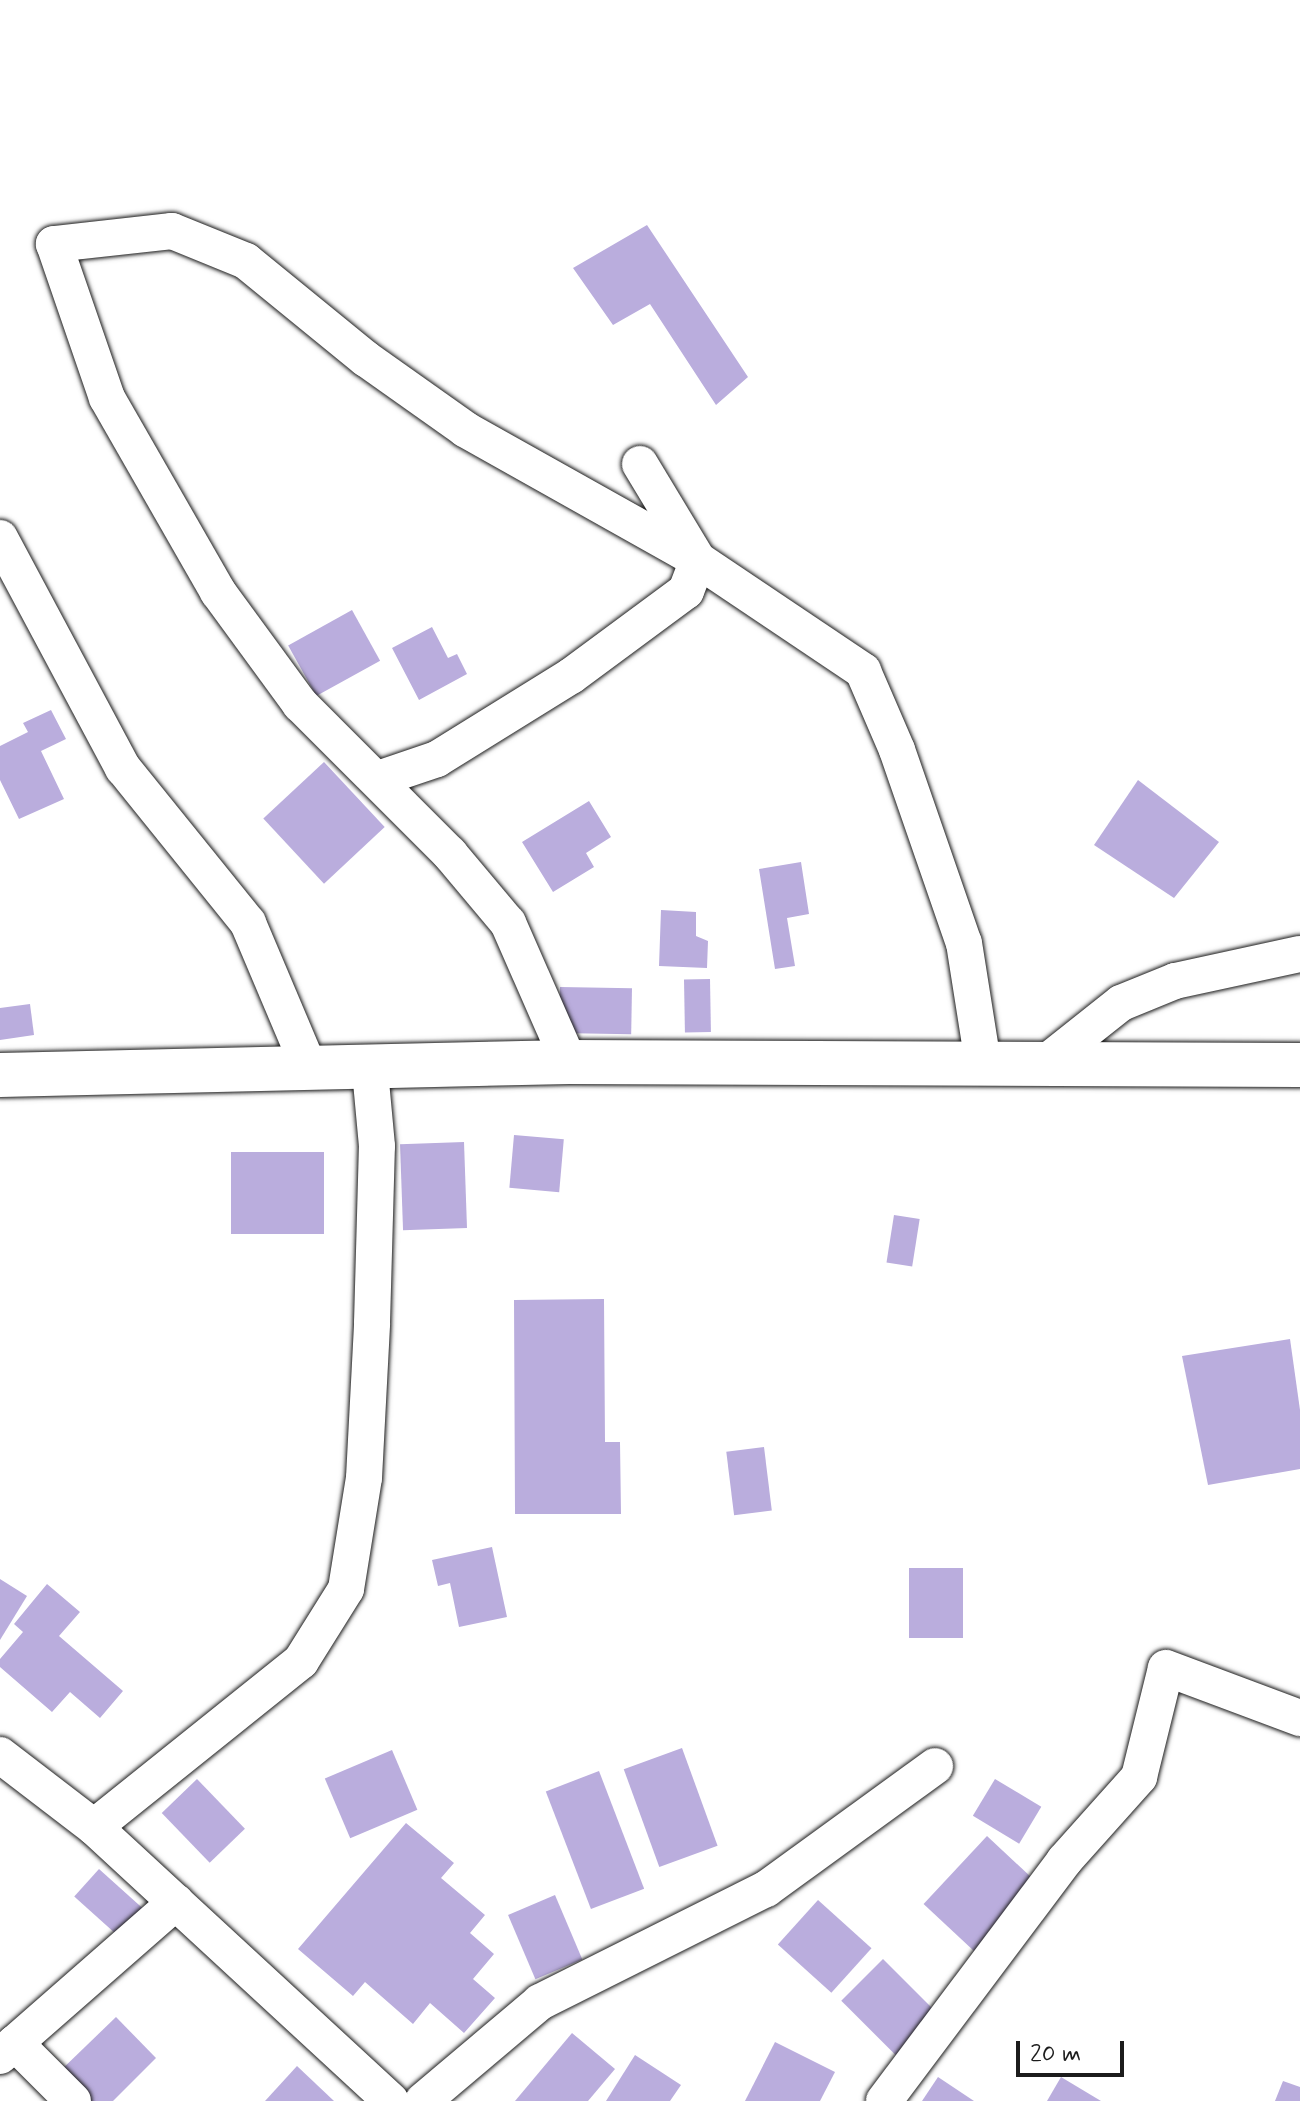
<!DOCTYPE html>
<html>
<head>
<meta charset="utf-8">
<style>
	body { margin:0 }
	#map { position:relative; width:1300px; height:2101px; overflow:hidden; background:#fff; font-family:Mynerve,sans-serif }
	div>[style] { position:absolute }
	.building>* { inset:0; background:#baaddd; transform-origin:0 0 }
	.roads { filter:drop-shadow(0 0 2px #1c1c1c) drop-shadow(0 0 2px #1c1c1c) }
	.street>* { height:36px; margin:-18px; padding:0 18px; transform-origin:18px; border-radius:18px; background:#fff }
	.secondary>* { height:44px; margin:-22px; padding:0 22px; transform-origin:22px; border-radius:22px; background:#fff }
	span { translate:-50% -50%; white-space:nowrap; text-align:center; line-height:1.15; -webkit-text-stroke:6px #fff; paint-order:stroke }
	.scale { position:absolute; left:1016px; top:2041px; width:108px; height:36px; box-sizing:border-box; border:4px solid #1c1c1c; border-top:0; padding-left:10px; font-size:24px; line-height:28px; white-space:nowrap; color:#1c1c1c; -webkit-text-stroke:6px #fff; paint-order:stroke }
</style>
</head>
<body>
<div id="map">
	<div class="building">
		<div style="clip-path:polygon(647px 225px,748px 377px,716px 405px,650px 304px,613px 325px,573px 268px)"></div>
		<div style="left:352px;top:610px;width:58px;height:73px;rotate:61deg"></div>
		<div style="clip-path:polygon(432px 627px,448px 658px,457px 654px,467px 674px,419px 700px,392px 648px)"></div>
		<div style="clip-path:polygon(51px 710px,66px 739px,41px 751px,64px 799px,19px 819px,0 780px,0 746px,28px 732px,23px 723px)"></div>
		<div style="left:324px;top:762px;width:89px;height:83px;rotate:47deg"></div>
		<div style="clip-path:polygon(1138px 780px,1219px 842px,1174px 898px,1094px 845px)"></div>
		<div style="clip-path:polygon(589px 801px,611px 837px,586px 853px,594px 867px,553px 892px,522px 842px)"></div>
		<div style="clip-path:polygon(801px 862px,809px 914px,787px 918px,795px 966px,775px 969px,759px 869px)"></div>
		<div style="clip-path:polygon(661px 910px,696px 912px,696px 936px,708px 941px,707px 968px,659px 966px)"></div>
		<div style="left:710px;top:979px;width:53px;height:26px;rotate:89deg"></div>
		<div style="left:560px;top:987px;width:72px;height:46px;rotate:1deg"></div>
		<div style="clip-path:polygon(30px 1004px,34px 1035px,0 1040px,0 1008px)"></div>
		<div style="left:514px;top:1135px;width:50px;height:53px;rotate:5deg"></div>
		<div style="left:464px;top:1142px;width:86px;height:64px;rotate:88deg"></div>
		<div style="left:231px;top:1152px;width:93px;height:82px"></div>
		<div style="left:894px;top:1215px;width:26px;height:48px;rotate:9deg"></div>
		<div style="clip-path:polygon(604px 1299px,605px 1442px,620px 1442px,621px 1514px,515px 1514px,514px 1300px)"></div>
		<div style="clip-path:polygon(1290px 1339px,1300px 1410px,1300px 1469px,1208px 1485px,1182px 1356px)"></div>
		<div style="left:764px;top:1447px;width:64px;height:38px;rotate:83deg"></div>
		<div style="clip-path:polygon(492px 1547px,507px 1617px,459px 1627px,450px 1583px,438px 1586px,432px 1560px)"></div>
		<div style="left:909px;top:1568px;width:54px;height:70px"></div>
		<div style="clip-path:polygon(0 1579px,27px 1596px,0 1640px)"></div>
		<div style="clip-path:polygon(47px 1584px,80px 1612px,59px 1636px,123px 1691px,100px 1718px,70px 1692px,52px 1712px,0 1667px,0 1659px,23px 1632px,14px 1624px)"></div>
		<div style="left:682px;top:1748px;width:104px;height:62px;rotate:70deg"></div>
		<div style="left:392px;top:1750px;width:65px;height:73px;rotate:67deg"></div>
		<div style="left:599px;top:1771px;width:126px;height:57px;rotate:69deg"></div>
		<div style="left:197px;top:1779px;width:69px;height:49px;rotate:46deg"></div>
		<div style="left:995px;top:1779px;width:54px;height:43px;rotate:31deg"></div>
		<div style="clip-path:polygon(406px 1823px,454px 1863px,441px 1878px,485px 1915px,470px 1933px,494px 1954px,473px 1979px,495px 1998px,464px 2033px,430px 2003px,413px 2024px,365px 1982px,353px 1996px,298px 1949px)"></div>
		<div style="left:987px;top:1836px;width:70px;height:93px;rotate:43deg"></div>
		<div style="left:99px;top:1869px;width:61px;height:37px;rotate:42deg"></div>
		<div style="left:555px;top:1895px;width:70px;height:51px;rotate:67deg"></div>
		<div style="left:818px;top:1900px;width:72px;height:60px;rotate:42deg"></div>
		<div style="left:883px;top:1959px;width:81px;height:59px;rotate:45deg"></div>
		<div style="clip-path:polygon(116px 2017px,156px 2058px,113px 2101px,84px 2101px,57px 2074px)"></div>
		<div style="clip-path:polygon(572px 2033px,615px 2069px,588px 2101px,515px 2101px)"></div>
		<div style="clip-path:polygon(775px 2042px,835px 2072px,820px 2101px,745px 2101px)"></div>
		<div style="clip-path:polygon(635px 2055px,681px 2085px,670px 2101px,606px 2101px)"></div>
		<div style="clip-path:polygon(297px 2066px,334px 2101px,265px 2101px)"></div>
		<div style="clip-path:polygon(938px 2077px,974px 2101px,922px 2101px)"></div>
		<div style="clip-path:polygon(1061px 2077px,1101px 2101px,1047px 2101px)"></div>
		<div style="clip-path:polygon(1283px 2081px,1300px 2087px,1300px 2101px,1275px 2101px)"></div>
	</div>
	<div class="roads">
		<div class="street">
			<div style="left:640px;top:464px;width:112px;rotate:58.9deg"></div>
			<div style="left:698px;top:560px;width:199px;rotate:33.9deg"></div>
			<div style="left:863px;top:671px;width:86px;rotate:66.7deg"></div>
			<div style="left:897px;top:750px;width:204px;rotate:70.9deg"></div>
			<div style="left:964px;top:943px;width:121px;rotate:81deg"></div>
			<div style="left:0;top:538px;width:261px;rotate:61.9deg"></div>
			<div style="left:123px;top:768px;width:199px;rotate:51.1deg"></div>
			<div style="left:248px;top:923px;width:160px;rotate:67.1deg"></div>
			<div style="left:378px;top:779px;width:62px;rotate:-18.7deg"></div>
			<div style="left:437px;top:759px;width:158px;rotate:-31.8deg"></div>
			<div style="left:571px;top:676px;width:143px;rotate:-36.5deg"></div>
			<div style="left:686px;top:591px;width:33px;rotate:-69deg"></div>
			<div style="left:698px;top:560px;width:267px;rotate:-150.7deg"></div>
			<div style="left:465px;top:429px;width:121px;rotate:-144.7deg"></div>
			<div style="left:366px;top:359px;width:155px;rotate:-140.8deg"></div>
			<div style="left:246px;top:261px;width:80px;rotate:-157.9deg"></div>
			<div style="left:172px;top:231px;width:119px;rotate:173.7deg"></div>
			<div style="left:54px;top:244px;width:163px;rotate:71deg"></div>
			<div style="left:107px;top:398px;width:224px;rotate:60.2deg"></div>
			<div style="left:218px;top:592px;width:139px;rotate:53.8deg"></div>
			<div style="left:300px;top:704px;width:212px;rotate:45deg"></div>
			<div style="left:450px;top:854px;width:90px;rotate:50deg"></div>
			<div style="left:508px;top:923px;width:152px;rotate:66.3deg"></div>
			<div style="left:1044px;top:1064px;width:98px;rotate:-38.4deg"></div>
			<div style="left:1121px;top:1003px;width:58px;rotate:-22.2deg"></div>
			<div style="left:1175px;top:981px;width:128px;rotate:-12.2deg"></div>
			<div style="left:0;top:1755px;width:118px;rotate:37.5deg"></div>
			<div style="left:94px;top:1827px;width:404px;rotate:42.7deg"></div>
			<div style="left:94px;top:1827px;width:265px;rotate:-38.7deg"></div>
			<div style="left:301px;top:1661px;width:85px;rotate:-58deg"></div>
			<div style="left:346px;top:1589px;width:112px;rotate:-80.8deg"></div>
			<div style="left:364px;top:1478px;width:155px;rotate:-87deg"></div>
			<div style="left:372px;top:1323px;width:177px;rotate:-88.4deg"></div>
			<div style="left:377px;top:1146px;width:76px;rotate:-95.3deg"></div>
			<div style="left:15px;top:2043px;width:214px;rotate:-41.2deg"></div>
			<div style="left:0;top:2056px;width:20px;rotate:-41deg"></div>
			<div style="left:15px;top:2043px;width:82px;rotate:45deg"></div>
			<div style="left:423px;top:2101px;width:153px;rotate:-40.2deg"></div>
			<div style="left:540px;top:2002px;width:253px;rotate:-26.6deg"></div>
			<div style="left:766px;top:1889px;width:209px;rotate:-36deg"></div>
			<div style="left:884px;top:2101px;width:300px;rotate:-53.1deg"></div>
			<div style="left:1064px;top:1861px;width:113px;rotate:-48.2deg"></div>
			<div style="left:1139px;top:1777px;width:112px;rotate:-76.1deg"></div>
			<div style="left:1166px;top:1668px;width:143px;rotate:20.5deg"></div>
		</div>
		<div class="secondary">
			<div style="left:0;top:1075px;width:569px;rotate:-1.31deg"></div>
			<div style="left:569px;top:1062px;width:731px;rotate:0.24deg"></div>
		</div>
	</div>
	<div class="scale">20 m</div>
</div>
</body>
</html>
